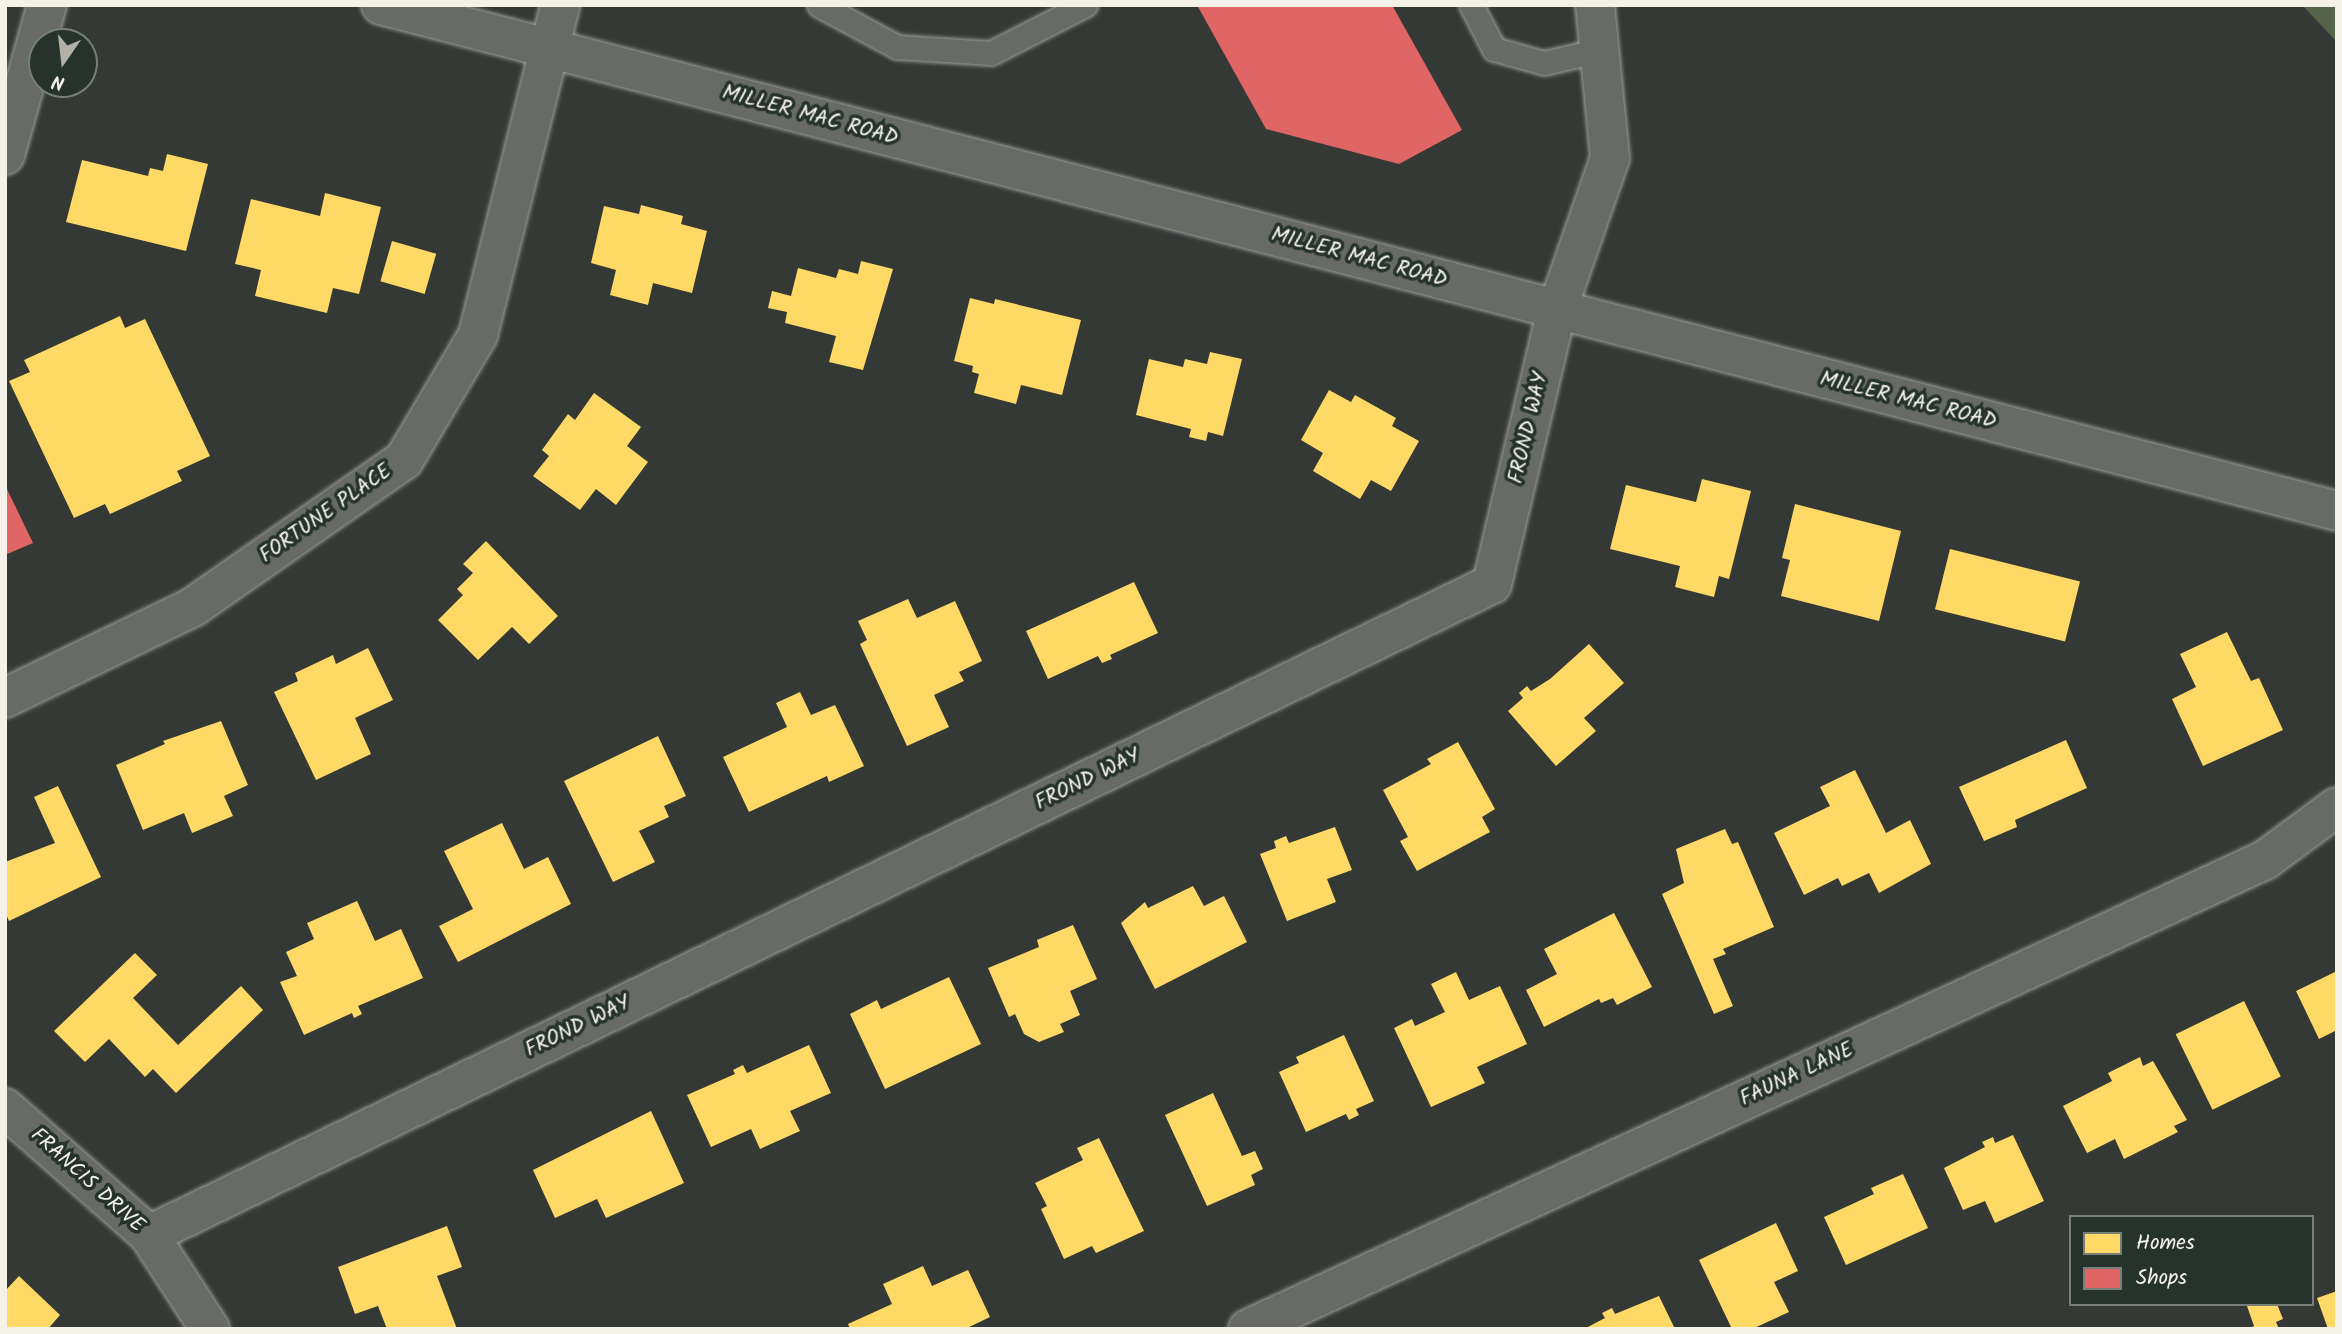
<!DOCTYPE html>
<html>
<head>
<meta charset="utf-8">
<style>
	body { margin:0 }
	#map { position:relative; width:2342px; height:1334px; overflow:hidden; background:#353936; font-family:Kalam,sans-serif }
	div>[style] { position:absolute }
	.green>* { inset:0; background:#55644b }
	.homes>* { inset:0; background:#ffd966; transform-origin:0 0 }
	.shops>* { inset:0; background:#e06666 }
	.roads { filter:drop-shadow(0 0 2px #9c9d9a) drop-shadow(0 0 2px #9c9d9a) }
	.lane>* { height:23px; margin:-11.5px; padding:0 11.5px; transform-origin:11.5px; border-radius:11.5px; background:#686a66 }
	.street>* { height:38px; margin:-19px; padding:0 19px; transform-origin:19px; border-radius:19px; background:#686a66 }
	.secondary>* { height:38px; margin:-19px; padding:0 19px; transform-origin:19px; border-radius:19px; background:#686a66 }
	span { translate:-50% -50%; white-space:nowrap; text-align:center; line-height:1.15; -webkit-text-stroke:7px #26332d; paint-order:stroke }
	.street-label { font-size:21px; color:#f4f1e8 }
	.frame { position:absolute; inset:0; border:7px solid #f4f1e8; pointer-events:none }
	.legend { position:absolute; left:2069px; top:1215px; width:245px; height:91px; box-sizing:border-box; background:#26332d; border:2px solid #787f78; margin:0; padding:9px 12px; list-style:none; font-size:21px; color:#f4f1e8 }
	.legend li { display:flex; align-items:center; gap:14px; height:35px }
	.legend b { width:35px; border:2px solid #787f78 }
	.north { position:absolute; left:28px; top:28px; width:70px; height:70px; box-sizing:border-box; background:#26332d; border:2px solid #787f78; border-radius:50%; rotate:194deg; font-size:19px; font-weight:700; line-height:28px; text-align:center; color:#f4f1e8 }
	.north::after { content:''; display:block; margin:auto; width:24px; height:32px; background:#b1b1aa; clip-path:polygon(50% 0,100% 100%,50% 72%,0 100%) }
</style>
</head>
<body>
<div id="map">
	<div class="green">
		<div style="clip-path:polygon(2302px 5px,2337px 5px,2337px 42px)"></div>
	</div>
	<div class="homes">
		<div style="clip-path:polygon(167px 154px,208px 164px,186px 251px,66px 222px,82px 160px,148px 176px,150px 168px,163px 171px)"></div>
		<div style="clip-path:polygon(325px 193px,381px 207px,359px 294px,333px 288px,327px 313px,255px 296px,261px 270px,235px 264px,251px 199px,320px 216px)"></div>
		<div style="clip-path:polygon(641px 205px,683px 216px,681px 224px,707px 231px,692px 293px,653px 283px,648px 305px,610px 295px,616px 270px,591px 263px,604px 206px,639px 214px)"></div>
		<div style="left:392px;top:241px;width:46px;height:42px;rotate:16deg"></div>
		<div style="clip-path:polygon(861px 261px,893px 269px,863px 370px,829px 362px,836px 336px,785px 323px,787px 312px,768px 308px,772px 291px,791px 296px,798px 268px,836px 278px,839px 269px,858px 274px)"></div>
		<div style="clip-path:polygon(970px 298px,994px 304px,995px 299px,1081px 320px,1062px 395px,1021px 385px,1016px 404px,974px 393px,979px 374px,972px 372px,973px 366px,954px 361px)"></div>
		<div style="clip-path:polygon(120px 316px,125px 328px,145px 319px,210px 456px,177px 471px,182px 481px,110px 514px,105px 504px,74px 518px,9px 381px,30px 372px,24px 360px)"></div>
		<div style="clip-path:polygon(1210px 352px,1242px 359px,1223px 436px,1208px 432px,1206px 441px,1189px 437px,1191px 429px,1136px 415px,1149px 359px,1183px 367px,1185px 359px,1207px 364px)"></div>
		<div style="clip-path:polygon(1329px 390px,1351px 402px,1355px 395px,1396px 418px,1392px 426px,1419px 441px,1391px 491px,1371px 480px,1360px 499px,1313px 471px,1323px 453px,1301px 440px)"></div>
		<div style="clip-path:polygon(594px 393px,641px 427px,627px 446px,648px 462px,616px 505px,596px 489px,580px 510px,533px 476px,549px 456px,542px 450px,568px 414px,575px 420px)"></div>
		<div style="clip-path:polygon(1702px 479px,1751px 491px,1729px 579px,1719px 576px,1714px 597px,1675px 587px,1680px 566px,1610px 549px,1626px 485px,1696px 502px)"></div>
		<div style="clip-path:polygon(1795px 504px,1901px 531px,1879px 621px,1781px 596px,1790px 560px,1782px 558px)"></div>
		<div style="clip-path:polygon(486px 541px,558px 616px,529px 644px,512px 627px,478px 660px,438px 620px,463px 595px,457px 589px,473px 573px,463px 564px)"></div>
		<div style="left:1950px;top:549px;width:134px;height:62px;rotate:14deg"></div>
		<div style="clip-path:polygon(1134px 582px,1158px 633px,1110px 655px,1112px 659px,1102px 663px,1098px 656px,1048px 679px,1026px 631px)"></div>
		<div style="clip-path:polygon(908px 599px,917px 618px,955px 601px,982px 661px,959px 672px,964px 681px,934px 695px,949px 727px,907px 746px,860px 644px,867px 640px,858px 621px)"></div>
		<div style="clip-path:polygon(2227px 632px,2251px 681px,2259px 678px,2283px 730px,2203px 766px,2172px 699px,2196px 687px,2180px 654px)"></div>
		<div style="clip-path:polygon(1589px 644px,1624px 683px,1584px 718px,1596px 731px,1556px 766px,1508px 711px,1523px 698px,1519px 693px,1527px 686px,1531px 691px,1550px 679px)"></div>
		<div style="clip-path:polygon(368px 648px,393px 700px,355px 718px,371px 754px,316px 780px,274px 692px,298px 681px,295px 673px,333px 655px,336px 664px)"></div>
		<div style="clip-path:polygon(800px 692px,811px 715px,835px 705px,864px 766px,829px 782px,827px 776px,749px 812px,723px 757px,787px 727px,776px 703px)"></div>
		<div style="clip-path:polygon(221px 721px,248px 785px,224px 796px,233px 816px,192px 833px,184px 813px,143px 830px,116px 765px,165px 744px,163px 741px)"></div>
		<div style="clip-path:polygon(658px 736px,686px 796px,664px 806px,669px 817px,639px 831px,655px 862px,613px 882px,564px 781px)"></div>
		<div style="clip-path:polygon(2066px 740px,2087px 788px,2015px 820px,2017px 827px,1984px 841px,1959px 787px)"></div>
		<div style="clip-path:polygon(1458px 742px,1495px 809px,1482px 817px,1490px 832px,1417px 871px,1400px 841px,1408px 837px,1383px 790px,1431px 764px,1427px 759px)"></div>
		<div style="clip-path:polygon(1855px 770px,1886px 833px,1910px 820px,1931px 864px,1879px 893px,1869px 873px,1842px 886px,1838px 878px,1804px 895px,1774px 833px,1830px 806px,1820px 787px)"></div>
		<div style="clip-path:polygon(58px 786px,101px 877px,9px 921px,5px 912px,5px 862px,55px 843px,34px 797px)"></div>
		<div style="clip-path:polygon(502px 823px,524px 869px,548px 857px,571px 904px,458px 962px,439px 926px,473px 909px,444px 851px)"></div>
		<div style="clip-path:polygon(1335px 827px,1352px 870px,1327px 879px,1336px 902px,1287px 921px,1260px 854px,1276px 848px,1274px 841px,1286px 836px,1289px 843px)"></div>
		<div style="clip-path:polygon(1725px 829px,1732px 844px,1738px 842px,1774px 927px,1723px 949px,1726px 954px,1713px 959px,1733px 1006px,1714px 1014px,1662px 894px,1684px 883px,1676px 849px)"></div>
		<div style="clip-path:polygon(1193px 886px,1204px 906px,1224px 896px,1247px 942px,1155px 989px,1121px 923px,1145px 902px,1148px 908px)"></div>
		<div style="clip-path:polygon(357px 901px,375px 941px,401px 929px,423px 978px,358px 1006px,362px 1014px,354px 1018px,352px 1013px,304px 1035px,280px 982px,297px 976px,286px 952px,314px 939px,307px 923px)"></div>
		<div style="clip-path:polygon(1614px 913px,1652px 987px,1617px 1005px,1613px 998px,1601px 1003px,1599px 999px,1544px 1027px,1526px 990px,1557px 974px,1544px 949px)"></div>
		<div style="clip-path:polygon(1073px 925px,1097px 979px,1070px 991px,1080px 1015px,1060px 1024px,1064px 1032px,1039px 1042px,1024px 1034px,1015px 1014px,1009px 1017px,988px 968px,1039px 947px,1037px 940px)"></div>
		<div style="clip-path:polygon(135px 953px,157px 975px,133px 998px,178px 1045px,241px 986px,263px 1010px,176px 1093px,153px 1069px,145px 1077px,109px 1039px,85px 1062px,54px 1031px)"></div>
		<div style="clip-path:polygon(2337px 971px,2337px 1030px,2319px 1039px,2296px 991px)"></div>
		<div style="clip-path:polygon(1456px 972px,1469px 1000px,1500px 986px,1527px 1044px,1477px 1067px,1485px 1083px,1431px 1107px,1394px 1028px,1412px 1019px,1415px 1026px,1445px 1012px,1431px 984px)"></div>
		<div style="clip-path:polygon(949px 977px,981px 1044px,885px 1089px,850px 1014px,877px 1000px,881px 1009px)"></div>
		<div style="left:2244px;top:1001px;width:84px;height:76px;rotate:64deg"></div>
		<div style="clip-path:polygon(1344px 1035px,1374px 1101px,1356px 1109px,1359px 1115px,1349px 1120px,1346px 1114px,1306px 1132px,1279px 1072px,1299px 1063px,1296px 1057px)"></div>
		<div style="clip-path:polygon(809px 1045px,831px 1093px,790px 1111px,800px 1131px,760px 1149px,751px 1129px,711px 1147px,687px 1095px,735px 1074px,733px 1070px,743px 1065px,747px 1073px)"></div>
		<div style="clip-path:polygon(2140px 1057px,2143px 1066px,2153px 1061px,2187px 1120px,2174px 1126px,2178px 1132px,2124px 1159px,2115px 1139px,2087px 1153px,2063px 1106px,2112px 1081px,2108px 1073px)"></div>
		<div style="clip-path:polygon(1213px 1093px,1242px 1156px,1255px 1151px,1263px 1169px,1251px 1175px,1255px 1185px,1207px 1206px,1165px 1115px)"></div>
		<div style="clip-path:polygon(651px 1111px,684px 1183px,606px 1218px,597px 1199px,555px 1218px,533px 1170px)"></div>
		<div style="clip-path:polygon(2013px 1135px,2044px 1201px,1995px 1223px,1985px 1201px,1963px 1210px,1944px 1168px,1985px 1147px,1982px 1142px,1993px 1137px,1995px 1143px)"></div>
		<div style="clip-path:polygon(1099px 1138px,1144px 1231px,1096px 1253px,1092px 1246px,1064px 1259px,1041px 1209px,1047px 1206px,1035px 1183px,1083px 1160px,1077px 1148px)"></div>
		<div style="clip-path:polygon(1903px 1174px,1928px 1228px,1846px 1265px,1824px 1217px,1874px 1194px,1871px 1188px)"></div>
		<div style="clip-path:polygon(1776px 1223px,1798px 1271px,1774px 1282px,1789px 1312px,1752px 1329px,1732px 1329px,1699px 1260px)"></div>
		<div style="clip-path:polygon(447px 1226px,462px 1267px,437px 1276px,457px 1329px,387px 1329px,378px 1306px,355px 1314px,338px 1267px)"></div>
		<div style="clip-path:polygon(923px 1266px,932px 1286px,968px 1270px,990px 1317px,965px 1329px,850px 1329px,848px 1324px,892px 1304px,883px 1284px)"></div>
		<div style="clip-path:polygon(19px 1276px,60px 1315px,48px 1329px,5px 1329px,5px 1291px)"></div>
		<div style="clip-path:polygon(2337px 1291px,2337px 1329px,2328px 1329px,2317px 1298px)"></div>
		<div style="clip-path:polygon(1659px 1296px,1675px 1329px,1584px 1329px,1605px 1318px,1602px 1313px,1612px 1308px,1615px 1314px)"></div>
		<div style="clip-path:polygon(2277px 1304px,2283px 1319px,2276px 1322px,2279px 1329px,2248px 1329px,2254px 1326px,2247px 1306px)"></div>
	</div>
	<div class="shops">
		<div style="clip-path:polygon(1197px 5px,1392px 5px,1462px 130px,1399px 164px,1266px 129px)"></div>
		<div style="clip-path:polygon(5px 485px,33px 543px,5px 555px)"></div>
	</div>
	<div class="roads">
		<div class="lane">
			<div style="left:819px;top:5px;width:89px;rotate:28.3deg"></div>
			<div style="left:897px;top:47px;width:94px;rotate:3.7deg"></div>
			<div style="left:991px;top:53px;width:106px;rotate:-27.1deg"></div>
			<div style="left:1471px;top:5px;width:50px;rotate:62.4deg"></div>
			<div style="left:1494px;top:49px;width:52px;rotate:15.6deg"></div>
			<div style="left:1544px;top:63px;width:57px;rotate:-13.1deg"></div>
		</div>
		<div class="street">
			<div style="left:5px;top:155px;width:156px;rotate:-74.4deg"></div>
			<div style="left:5px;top:698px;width:209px;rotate:-25.8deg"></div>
			<div style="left:193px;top:607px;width:257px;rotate:-34.9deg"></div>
			<div style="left:404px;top:460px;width:145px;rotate:-59.4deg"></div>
			<div style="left:478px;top:335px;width:340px;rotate:-76deg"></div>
			<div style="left:5px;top:1108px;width:192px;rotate:41.4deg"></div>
			<div style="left:149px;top:1235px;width:112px;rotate:57deg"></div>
			<div style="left:149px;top:1235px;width:1492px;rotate:-25.86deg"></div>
			<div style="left:1492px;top:584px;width:282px;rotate:-76.7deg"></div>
			<div style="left:1557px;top:310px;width:161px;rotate:-70.8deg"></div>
			<div style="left:1610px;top:158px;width:154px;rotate:-95.6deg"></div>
			<div style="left:1248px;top:1329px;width:1120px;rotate:-24.76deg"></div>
			<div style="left:2265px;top:860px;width:89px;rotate:-36.4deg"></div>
		</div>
		<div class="secondary">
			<div style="left:381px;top:5px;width:2020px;rotate:14.5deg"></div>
		</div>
	</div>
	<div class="street-label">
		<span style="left:810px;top:116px;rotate:15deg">MILLER MAC ROAD</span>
		<span style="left:1359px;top:258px;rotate:15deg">MILLER MAC ROAD</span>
		<span style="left:1908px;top:401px;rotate:14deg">MILLER MAC ROAD</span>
		<span style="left:1529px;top:428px;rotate:-77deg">FROND WAY</span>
		<span style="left:326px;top:514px;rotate:-35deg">FORTUNE PLACE</span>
		<span style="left:1088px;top:780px;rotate:-26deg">FROND WAY</span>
		<span style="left:578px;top:1027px;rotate:-26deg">FROND WAY</span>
		<span style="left:1797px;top:1075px;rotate:-25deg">FAUNA LANE</span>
		<span style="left:87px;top:1181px;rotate:42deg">FRANCIS DRIVE</span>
	</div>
	<div class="frame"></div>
	<ul class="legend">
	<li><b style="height:19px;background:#ffd966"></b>Homes</li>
	<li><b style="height:19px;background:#e06666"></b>Shops</li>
	</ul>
	<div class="north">N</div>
</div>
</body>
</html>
